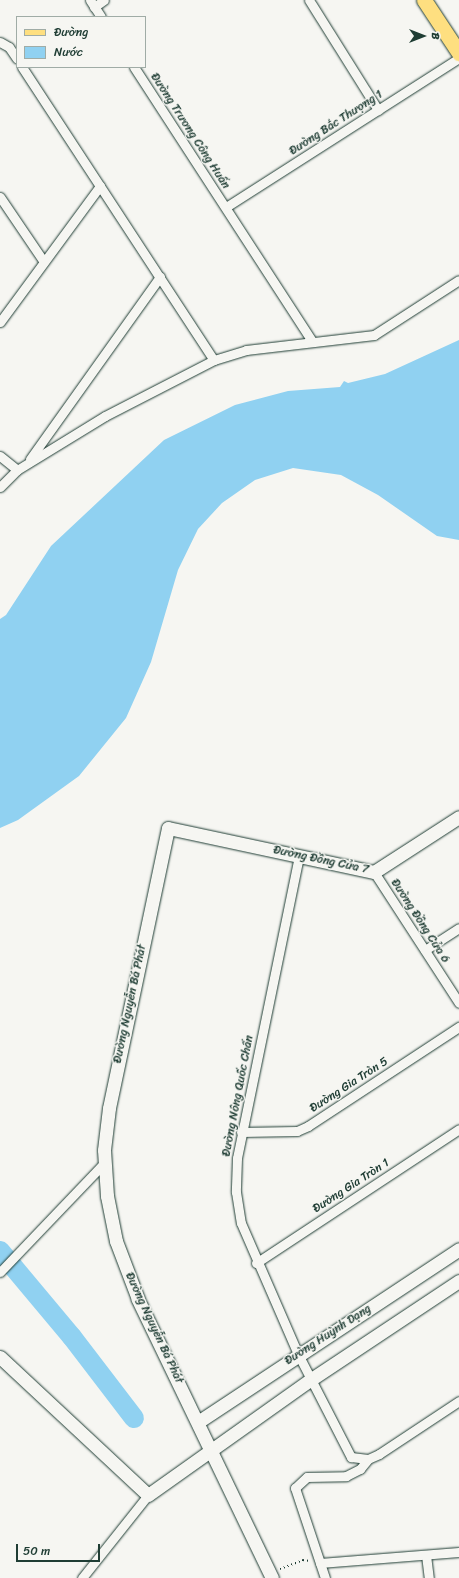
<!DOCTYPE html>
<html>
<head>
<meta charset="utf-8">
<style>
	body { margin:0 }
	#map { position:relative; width:459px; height:1578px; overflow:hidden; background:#f6f6f2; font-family:Sriracha,sans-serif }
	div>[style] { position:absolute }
	.water>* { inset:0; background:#90d1f1 }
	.river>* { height:20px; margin:-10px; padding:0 10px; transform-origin:10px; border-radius:10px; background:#90d1f1 }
	.path>* { height:2px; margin-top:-1px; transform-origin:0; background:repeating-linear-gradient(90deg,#1f3d34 0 1px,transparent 0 4px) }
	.roads { filter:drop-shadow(0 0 1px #1f3d34) drop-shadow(0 0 1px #1f3d34) }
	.street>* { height:9px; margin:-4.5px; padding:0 4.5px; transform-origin:4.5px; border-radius:4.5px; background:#f6f6f2 }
	.secondary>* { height:13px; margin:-6.5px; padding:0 6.5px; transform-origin:6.5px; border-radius:6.5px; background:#f6f6f2 }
	.primary>* { height:15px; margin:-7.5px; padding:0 7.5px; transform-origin:7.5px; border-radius:7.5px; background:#fedf80 }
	span { translate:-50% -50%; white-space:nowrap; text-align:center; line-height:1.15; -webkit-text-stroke:3px #f6f6f2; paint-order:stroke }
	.street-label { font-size:12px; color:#1f3d34 }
	.legend { position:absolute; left:16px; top:16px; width:130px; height:52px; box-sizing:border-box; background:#f6f6f2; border:1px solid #a0aca6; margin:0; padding:5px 7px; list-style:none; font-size:12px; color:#1f3d34 }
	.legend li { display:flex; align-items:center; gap:8px; height:20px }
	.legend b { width:20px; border:1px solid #a0aca6 }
	.north { position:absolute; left:403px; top:16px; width:40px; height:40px; -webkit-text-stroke:3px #f6f6f2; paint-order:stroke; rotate:90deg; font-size:11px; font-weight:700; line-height:16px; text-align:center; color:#1f3d34 }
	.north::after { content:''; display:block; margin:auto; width:14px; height:18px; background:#1f3d34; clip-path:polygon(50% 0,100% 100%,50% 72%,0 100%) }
	.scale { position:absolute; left:16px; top:1544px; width:84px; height:18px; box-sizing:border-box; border:2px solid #1f3d34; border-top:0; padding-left:5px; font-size:12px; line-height:14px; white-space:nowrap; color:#1f3d34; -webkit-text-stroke:3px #f6f6f2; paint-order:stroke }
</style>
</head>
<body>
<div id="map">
	<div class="water">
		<div style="clip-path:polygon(459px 340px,459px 540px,437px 536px,378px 495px,341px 475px,293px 468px,255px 480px,222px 503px,198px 529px,178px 570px,151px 662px,126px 718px,79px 776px,18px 820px,0 828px,0 619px,6px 615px,51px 546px,164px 440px,235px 405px,288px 391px,340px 387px,344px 381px,348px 383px,385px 374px)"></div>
	</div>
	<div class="river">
		<div style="left:0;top:1251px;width:112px;rotate:50.1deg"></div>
		<div style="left:72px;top:1337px;width:102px;rotate:52.6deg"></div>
	</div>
	<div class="path">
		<div style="left:280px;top:1569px;width:25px;rotate:-21deg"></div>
		<div style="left:303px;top:1560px;width:7px;rotate:8deg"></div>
	</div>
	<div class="roads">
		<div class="street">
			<div style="left:90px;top:0;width:20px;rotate:57deg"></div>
			<div style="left:309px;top:0;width:130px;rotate:57.9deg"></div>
			<div style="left:94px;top:7px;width:12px;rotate:-35deg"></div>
			<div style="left:0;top:42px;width:10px;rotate:29deg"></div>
			<div style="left:9px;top:47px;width:14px;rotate:56deg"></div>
			<div style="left:22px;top:67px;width:350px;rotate:56.8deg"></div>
			<div style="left:134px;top:67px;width:327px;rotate:57deg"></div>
			<div style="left:0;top:197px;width:78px;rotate:55.9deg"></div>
			<div style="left:226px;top:207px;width:277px;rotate:-32.6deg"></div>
			<div style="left:0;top:322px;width:169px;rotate:-53.7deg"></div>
			<div style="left:0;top:456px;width:22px;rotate:39deg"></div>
			<div style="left:30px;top:459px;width:224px;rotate:-54.5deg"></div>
			<div style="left:0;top:487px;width:24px;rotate:-45deg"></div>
			<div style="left:17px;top:470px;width:103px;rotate:-31.5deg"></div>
			<div style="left:105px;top:416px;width:123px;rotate:-27.2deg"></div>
			<div style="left:214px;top:360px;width:34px;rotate:-17deg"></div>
			<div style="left:246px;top:350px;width:129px;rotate:-6.7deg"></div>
			<div style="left:374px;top:335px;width:101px;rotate:-32.9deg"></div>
			<div style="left:299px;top:856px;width:308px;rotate:101.6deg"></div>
			<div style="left:237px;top:1158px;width:34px;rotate:92deg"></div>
			<div style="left:236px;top:1192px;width:31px;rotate:81deg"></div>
			<div style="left:241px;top:1223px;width:143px;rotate:66.5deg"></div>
			<div style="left:298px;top:1354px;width:116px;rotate:62.8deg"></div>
			<div style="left:351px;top:1457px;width:17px;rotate:7deg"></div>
			<div style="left:368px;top:1459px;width:12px;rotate:-24deg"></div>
			<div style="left:379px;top:1454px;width:96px;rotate:-33.5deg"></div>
			<div style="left:374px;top:872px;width:156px;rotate:57deg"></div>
			<div style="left:425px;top:950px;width:40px;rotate:-32.9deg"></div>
			<div style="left:241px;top:1132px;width:56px;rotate:-1deg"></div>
			<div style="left:297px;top:1131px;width:12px;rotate:-24deg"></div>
			<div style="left:308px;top:1126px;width:181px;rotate:-33.3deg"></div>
			<div style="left:256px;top:1263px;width:243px;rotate:-33.4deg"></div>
			<div style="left:0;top:1272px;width:152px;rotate:-46.3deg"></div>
			<div style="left:426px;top:1555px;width:23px;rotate:83deg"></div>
			<div style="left:320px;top:1563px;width:139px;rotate:-4.5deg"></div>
			<div style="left:82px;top:1578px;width:106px;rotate:-51.5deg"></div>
			<div style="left:325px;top:1578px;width:95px;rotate:-108.4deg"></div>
			<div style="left:295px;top:1488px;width:16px;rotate:-43deg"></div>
			<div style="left:307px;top:1477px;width:39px;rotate:-1deg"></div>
			<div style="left:346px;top:1476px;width:16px;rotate:-27deg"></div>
			<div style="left:360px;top:1469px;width:13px;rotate:-51deg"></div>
		</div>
		<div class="secondary">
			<div style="left:0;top:1357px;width:202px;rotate:43deg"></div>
			<div style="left:148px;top:1495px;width:199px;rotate:-35.4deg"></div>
			<div style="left:310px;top:1380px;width:179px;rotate:-33.6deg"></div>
			<div style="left:198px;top:1422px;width:313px;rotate:-33.5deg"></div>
			<div style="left:272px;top:1578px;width:310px;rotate:-115.7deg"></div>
			<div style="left:138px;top:1299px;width:62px;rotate:-110.8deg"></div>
			<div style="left:116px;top:1241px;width:46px;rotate:-101.3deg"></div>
			<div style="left:107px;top:1196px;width:46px;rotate:-93.7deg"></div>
			<div style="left:104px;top:1150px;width:42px;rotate:-83.2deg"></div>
			<div style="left:109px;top:1108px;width:286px;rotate:-78.1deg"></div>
			<div style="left:168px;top:828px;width:211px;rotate:12.1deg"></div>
			<div style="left:374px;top:872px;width:101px;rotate:-32.9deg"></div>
		</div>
		<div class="primary">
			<div style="left:424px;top:0;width:64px;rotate:56.6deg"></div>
		</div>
	</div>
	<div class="street-label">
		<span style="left:336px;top:123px;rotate:-33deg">Đường Bắc Thượng 1</span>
		<span style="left:190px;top:131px;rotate:57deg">Đường Trương Công Huấn</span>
		<span style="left:321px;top:860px;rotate:12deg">Đường Đồng Cửa 7</span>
		<span style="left:420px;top:921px;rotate:57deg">Đường Đồng Cửa 6</span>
		<span style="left:130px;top:1004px;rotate:-78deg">Đường Nguyễn Bá Phát</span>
		<span style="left:349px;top:1085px;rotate:-33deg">Đường Gia Tròn 5</span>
		<span style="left:238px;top:1096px;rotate:-79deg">Đường Nông Quốc Chấn</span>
		<span style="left:351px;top:1186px;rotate:-33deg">Đường Gia Tròn 1</span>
		<span style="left:154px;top:1328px;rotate:65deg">Đường Nguyễn Bá Phát</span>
		<span style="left:328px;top:1335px;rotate:-33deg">Đường Huỳnh Dạng</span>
	</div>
	<ul class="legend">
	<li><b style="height:5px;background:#fedf80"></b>Đường</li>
	<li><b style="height:11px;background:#90d1f1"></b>Nước</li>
	</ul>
	<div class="north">B</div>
	<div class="scale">50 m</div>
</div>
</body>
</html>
